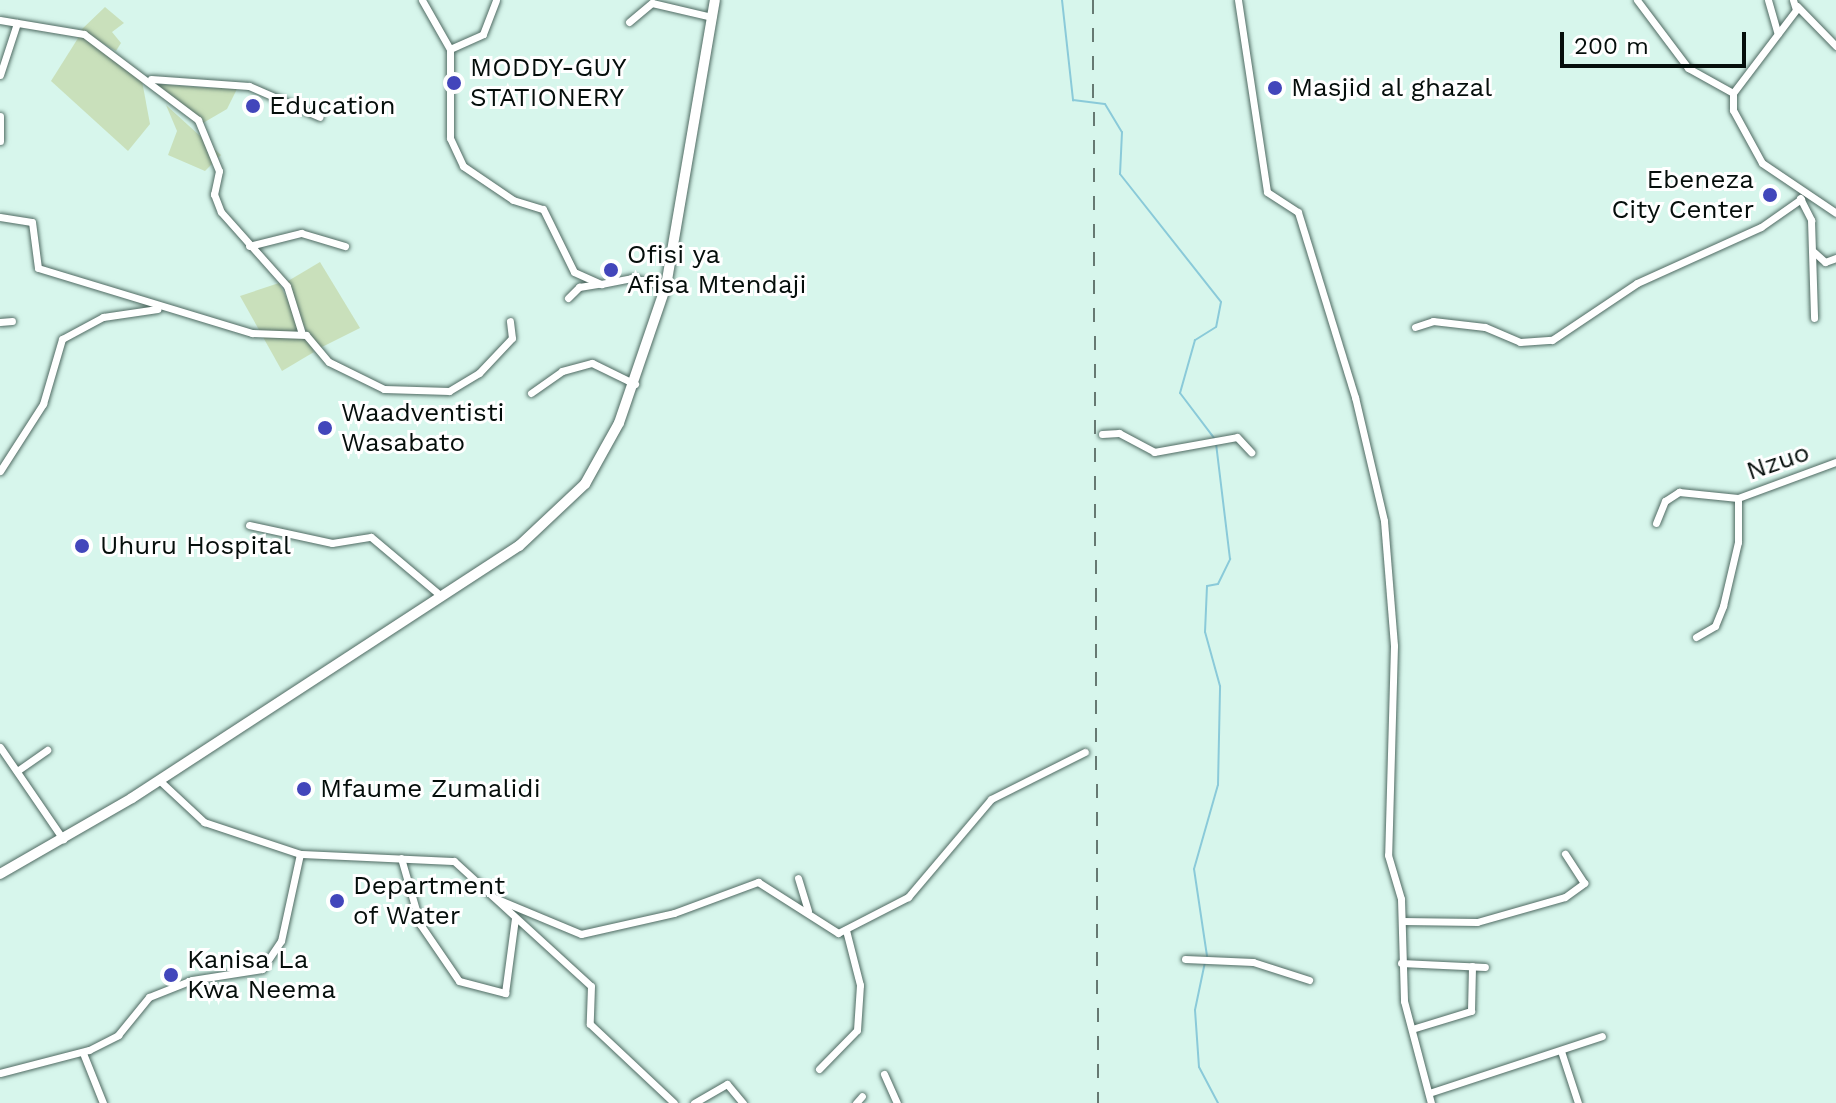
<!DOCTYPE html>
<html>
<head>
<meta charset="utf-8">
<style>
	body { margin:0 }
	#map { position:relative; width:1836px; height:1103px; overflow:hidden; background:#d7f6ec; font-family:"Work Sans",sans-serif }
	div>[style] { position:absolute }
	.green>* { inset:0; background:#c9e0bb }
	.stream>* { height:2px; margin:-1px; padding:0 1px; transform-origin:1px; border-radius:1px; background:#8acad9 }
	.roads { filter:drop-shadow(0 0 2px #4f6a62) drop-shadow(0 0 2px #4f6a62) }
	.minor>* { height:7px; margin:-3.5px; padding:0 3.5px; transform-origin:3.5px; border-radius:3.5px; background:#fff }
	.highway>* { height:10px; margin:-5px; padding:0 5px; transform-origin:5px; border-radius:5px; background:#fff }
	.rail>* { height:2px; margin-top:-1px; transform-origin:0; background:repeating-linear-gradient(90deg,#667972 0 14px,transparent 0 28px) }
	.dots>* { width:22px; height:22px; translate:-50% -50%; box-sizing:border-box; border:4px solid #fff; border-radius:50% }
	span { translate:-50% -50%; white-space:nowrap; text-align:center; line-height:1.15; -webkit-text-stroke:6px #fff; paint-order:stroke }
	.poi-label { font-size:26px; color:#050e0b }
	.left { translate:0 -50%; text-align:left }
	.right { translate:-100% -50%; text-align:right }
	.street-label { font-size:26px; color:#050e0b }
	.scale { position:absolute; left:1560px; top:32px; width:186px; height:36px; box-sizing:border-box; border:4px solid #050e0b; border-top:0; padding-left:10px; font-size:24px; line-height:28px; white-space:nowrap; color:#050e0b; -webkit-text-stroke:6px #fff; paint-order:stroke }
</style>
</head>
<body>
<div id="map">
	<div class="green">
		<div style="clip-path:polygon(105px 7px,124px 23px,112px 32px,121px 43px,116px 51px,81px 30px)"></div>
		<div style="clip-path:polygon(80px 35px,142px 81px,150px 124px,128px 151px,51px 81px)"></div>
		<div style="clip-path:polygon(157px 84px,209px 88px,238px 87px,227px 109px,203px 123px)"></div>
		<div style="clip-path:polygon(166px 105px,221px 155px,205px 171px,168px 155px,177px 131px)"></div>
		<div style="clip-path:polygon(320px 262px,360px 328px,316px 350px,283px 284px)"></div>
		<div style="clip-path:polygon(279px 283px,314px 352px,282px 371px,240px 296px)"></div>
	</div>
	<div class="stream">
		<div style="left:1062px;top:0;width:101px;rotate:83.7deg"></div>
		<div style="left:1073px;top:100px;width:32px;rotate:7deg"></div>
		<div style="left:1105px;top:104px;width:33px;rotate:59deg"></div>
		<div style="left:1122px;top:132px;width:42px;rotate:92.7deg"></div>
		<div style="left:1120px;top:174px;width:163px;rotate:51.7deg"></div>
		<div style="left:1221px;top:302px;width:25px;rotate:101deg"></div>
		<div style="left:1216px;top:327px;width:25px;rotate:148deg"></div>
		<div style="left:1195px;top:340px;width:55px;rotate:105.8deg"></div>
		<div style="left:1180px;top:393px;width:56px;rotate:52.9deg"></div>
		<div style="left:1207px;top:956px;width:88px;rotate:-98.5deg"></div>
		<div style="left:1194px;top:869px;width:87px;rotate:-74.1deg"></div>
		<div style="left:1218px;top:785px;width:99px;rotate:-88.8deg"></div>
		<div style="left:1220px;top:686px;width:56px;rotate:-105.5deg"></div>
		<div style="left:1205px;top:632px;width:46px;rotate:-87.5deg"></div>
		<div style="left:1207px;top:586px;width:11px;rotate:-10deg"></div>
		<div style="left:1218px;top:584px;width:28px;rotate:-64deg"></div>
		<div style="left:1230px;top:559px;width:117px;rotate:-96.9deg"></div>
		<div style="left:1205px;top:962px;width:49px;rotate:101.8deg"></div>
		<div style="left:1195px;top:1010px;width:57px;rotate:86deg"></div>
		<div style="left:1199px;top:1067px;width:41px;rotate:62.2deg"></div>
	</div>
	<div class="roads">
		<div class="minor">
			<div style="left:422px;top:0;width:56px;rotate:60.3deg"></div>
			<div style="left:450px;top:49px;width:89px;rotate:90deg"></div>
			<div style="left:450px;top:138px;width:31px;rotate:65deg"></div>
			<div style="left:463px;top:166px;width:60px;rotate:34.2deg"></div>
			<div style="left:513px;top:200px;width:31px;rotate:17deg"></div>
			<div style="left:543px;top:209px;width:70px;rotate:63.8deg"></div>
			<div style="left:574px;top:272px;width:30px;rotate:24deg"></div>
			<div style="left:601px;top:284px;width:31px;rotate:-11deg"></div>
			<div style="left:631px;top:278px;width:36px;rotate:13deg"></div>
			<div style="left:1238px;top:0;width:194px;rotate:81.4deg"></div>
			<div style="left:1267px;top:192px;width:37px;rotate:33deg"></div>
			<div style="left:1298px;top:212px;width:194px;rotate:72.9deg"></div>
			<div style="left:1355px;top:397px;width:127px;rotate:76.8deg"></div>
			<div style="left:1384px;top:521px;width:125px;rotate:85.4deg"></div>
			<div style="left:1394px;top:646px;width:209px;rotate:91.6deg"></div>
			<div style="left:1388px;top:855px;width:46px;rotate:73.5deg"></div>
			<div style="left:1401px;top:899px;width:102px;rotate:88.3deg"></div>
			<div style="left:1404px;top:1001px;width:106px;rotate:75.2deg"></div>
			<div style="left:1637px;top:0;width:85px;rotate:53.1deg"></div>
			<div style="left:1688px;top:68px;width:51px;rotate:29.1deg"></div>
			<div style="left:1768px;top:0;width:35px;rotate:74deg"></div>
			<div style="left:1793px;top:0;width:10px;rotate:73deg"></div>
			<div style="left:1796px;top:10px;width:104px;rotate:127.2deg"></div>
			<div style="left:1733px;top:93px;width:17px;rotate:90deg"></div>
			<div style="left:1733px;top:110px;width:60px;rotate:61.3deg"></div>
			<div style="left:1762px;top:163px;width:89px;rotate:34deg"></div>
			<div style="left:1797px;top:6px;width:56px;rotate:45.7deg"></div>
			<div style="left:0;top:20px;width:85px;rotate:9.5deg"></div>
			<div style="left:84px;top:34px;width:143px;rotate:37deg"></div>
			<div style="left:198px;top:120px;width:55px;rotate:67.6deg"></div>
			<div style="left:219px;top:171px;width:24px;rotate:102deg"></div>
			<div style="left:214px;top:194px;width:19px;rotate:69deg"></div>
			<div style="left:221px;top:212px;width:99px;rotate:48.3deg"></div>
			<div style="left:287px;top:286px;width:50px;rotate:72.6deg"></div>
			<div style="left:629px;top:22px;width:30px;rotate:-40deg"></div>
			<div style="left:652px;top:3px;width:62px;rotate:13.1deg"></div>
			<div style="left:450px;top:49px;width:36px;rotate:-24deg"></div>
			<div style="left:483px;top:34px;width:36px;rotate:-69deg"></div>
			<div style="left:0;top:75px;width:55px;rotate:-71.9deg"></div>
			<div style="left:151px;top:79px;width:98px;rotate:4.1deg"></div>
			<div style="left:249px;top:86px;width:77px;rotate:23.6deg"></div>
			<div style="left:0;top:116px;width:25px;rotate:90deg"></div>
			<div style="left:1800px;top:198px;width:25px;rotate:63deg"></div>
			<div style="left:1811px;top:220px;width:98px;rotate:88.2deg"></div>
			<div style="left:0;top:217px;width:32px;rotate:9deg"></div>
			<div style="left:32px;top:222px;width:46px;rotate:82.6deg"></div>
			<div style="left:38px;top:268px;width:224px;rotate:16.9deg"></div>
			<div style="left:252px;top:333px;width:54px;rotate:2.1deg"></div>
			<div style="left:306px;top:335px;width:35px;rotate:50deg"></div>
			<div style="left:329px;top:362px;width:61px;rotate:26.1deg"></div>
			<div style="left:384px;top:389px;width:65px;rotate:1.8deg"></div>
			<div style="left:449px;top:391px;width:35px;rotate:-31deg"></div>
			<div style="left:479px;top:373px;width:48px;rotate:-46.7deg"></div>
			<div style="left:512px;top:338px;width:17px;rotate:-97deg"></div>
			<div style="left:249px;top:246px;width:54px;rotate:-14deg"></div>
			<div style="left:301px;top:233px;width:46px;rotate:16.5deg"></div>
			<div style="left:1814px;top:252px;width:15px;rotate:42deg"></div>
			<div style="left:1825px;top:262px;width:12px;rotate:-20deg"></div>
			<div style="left:568px;top:298px;width:16px;rotate:-45deg"></div>
			<div style="left:579px;top:287px;width:20px;rotate:-9deg"></div>
			<div style="left:0;top:322px;width:12px;rotate:-5deg"></div>
			<div style="left:1415px;top:327px;width:19px;rotate:-18deg"></div>
			<div style="left:1433px;top:321px;width:52px;rotate:6.6deg"></div>
			<div style="left:1485px;top:327px;width:38px;rotate:23deg"></div>
			<div style="left:1520px;top:342px;width:32px;rotate:-4deg"></div>
			<div style="left:1552px;top:340px;width:102px;rotate:-33.8deg"></div>
			<div style="left:1637px;top:283px;width:136px;rotate:-24.3deg"></div>
			<div style="left:1761px;top:227px;width:49px;rotate:-35deg"></div>
			<div style="left:531px;top:393px;width:38px;rotate:-35deg"></div>
			<div style="left:562px;top:371px;width:31px;rotate:-15deg"></div>
			<div style="left:592px;top:363px;width:48px;rotate:26deg"></div>
			<div style="left:1102px;top:434px;width:17px;rotate:-3deg"></div>
			<div style="left:1119px;top:433px;width:40px;rotate:28deg"></div>
			<div style="left:1154px;top:452px;width:84px;rotate:-10.2deg"></div>
			<div style="left:1237px;top:437px;width:21px;rotate:47deg"></div>
			<div style="left:0;top:471px;width:80px;rotate:-57.3deg"></div>
			<div style="left:43px;top:404px;width:68px;rotate:-73.7deg"></div>
			<div style="left:62px;top:339px;width:47px;rotate:-28.2deg"></div>
			<div style="left:103px;top:317px;width:55px;rotate:-8.4deg"></div>
			<div style="left:1656px;top:523px;width:24px;rotate:-68deg"></div>
			<div style="left:1665px;top:501px;width:17px;rotate:-33deg"></div>
			<div style="left:1679px;top:492px;width:59px;rotate:5.8deg"></div>
			<div style="left:1738px;top:498px;width:104px;rotate:-20.2deg"></div>
			<div style="left:249px;top:525px;width:85px;rotate:12.2deg"></div>
			<div style="left:332px;top:543px;width:39px;rotate:-9deg"></div>
			<div style="left:371px;top:537px;width:92px;rotate:40.1deg"></div>
			<div style="left:1696px;top:637px;width:22px;rotate:-30deg"></div>
			<div style="left:1715px;top:626px;width:22px;rotate:-68deg"></div>
			<div style="left:1723px;top:606px;width:66px;rotate:-76.8deg"></div>
			<div style="left:1738px;top:542px;width:44px;rotate:-90deg"></div>
			<div style="left:0;top:747px;width:112px;rotate:55.6deg"></div>
			<div style="left:17px;top:771px;width:37px;rotate:-35deg"></div>
			<div style="left:159px;top:780px;width:62px;rotate:43deg"></div>
			<div style="left:204px;top:822px;width:101px;rotate:18.4deg"></div>
			<div style="left:300px;top:854px;width:154px;rotate:2.6deg"></div>
			<div style="left:454px;top:861px;width:185px;rotate:42.4deg"></div>
			<div style="left:591px;top:986px;width:38px;rotate:92deg"></div>
			<div style="left:590px;top:1024px;width:115px;rotate:43.2deg"></div>
			<div style="left:401px;top:858px;width:69px;rotate:73.9deg"></div>
			<div style="left:420px;top:924px;width:69px;rotate:55.6deg"></div>
			<div style="left:459px;top:981px;width:48px;rotate:14.6deg"></div>
			<div style="left:505px;top:993px;width:76px;rotate:-82.4deg"></div>
			<div style="left:798px;top:878px;width:34px;rotate:73deg"></div>
			<div style="left:497px;top:899px;width:91px;rotate:22.6deg"></div>
			<div style="left:581px;top:934px;width:95px;rotate:-12.7deg"></div>
			<div style="left:674px;top:913px;width:90px;rotate:-20.3deg"></div>
			<div style="left:758px;top:882px;width:95px;rotate:32.5deg"></div>
			<div style="left:838px;top:933px;width:79px;rotate:-27.2deg"></div>
			<div style="left:908px;top:897px;width:128px;rotate:-49.7deg"></div>
			<div style="left:991px;top:799px;width:105px;rotate:-26.6deg"></div>
			<div style="left:1402px;top:921px;width:75px;rotate:0.8deg"></div>
			<div style="left:1477px;top:922px;width:91px;rotate:-15.9deg"></div>
			<div style="left:1565px;top:897px;width:24px;rotate:-36deg"></div>
			<div style="left:1584px;top:883px;width:35px;rotate:-123deg"></div>
			<div style="left:1185px;top:959px;width:68px;rotate:2.5deg"></div>
			<div style="left:1253px;top:962px;width:59px;rotate:17.8deg"></div>
			<div style="left:1401px;top:963px;width:84px;rotate:2.7deg"></div>
			<div style="left:1412px;top:1029px;width:62px;rotate:-17deg"></div>
			<div style="left:1471px;top:1011px;width:45px;rotate:-88.7deg"></div>
			<div style="left:1561px;top:1051px;width:55px;rotate:71.9deg"></div>
			<div style="left:83px;top:1053px;width:54px;rotate:68.2deg"></div>
			<div style="left:819px;top:1069px;width:54px;rotate:-45.7deg"></div>
			<div style="left:857px;top:1030px;width:45px;rotate:-86.2deg"></div>
			<div style="left:860px;top:985px;width:57px;rotate:-104.3deg"></div>
			<div style="left:0;top:1073px;width:92px;rotate:-14.5deg"></div>
			<div style="left:89px;top:1050px;width:33px;rotate:-27deg"></div>
			<div style="left:118px;top:1035px;width:49px;rotate:-50.8deg"></div>
			<div style="left:149px;top:997px;width:46px;rotate:-21.6deg"></div>
			<div style="left:192px;top:980px;width:71px;rotate:-8.9deg"></div>
			<div style="left:262px;top:969px;width:34px;rotate:-56deg"></div>
			<div style="left:281px;top:941px;width:89px;rotate:-77.7deg"></div>
			<div style="left:884px;top:1074px;width:32px;rotate:66deg"></div>
			<div style="left:1429px;top:1093px;width:182px;rotate:-18.2deg"></div>
			<div style="left:694px;top:1103px;width:38px;rotate:-30deg"></div>
			<div style="left:727px;top:1084px;width:25px;rotate:50deg"></div>
			<div style="left:856px;top:1103px;width:9px;rotate:-49deg"></div>
		</div>
		<div class="highway">
			<div style="left:0;top:874px;width:152px;rotate:-29.9deg"></div>
			<div style="left:132px;top:798px;width:462px;rotate:-33.1deg"></div>
			<div style="left:519px;top:546px;width:91px;rotate:-43.2deg"></div>
			<div style="left:585px;top:484px;width:70px;rotate:-60.9deg"></div>
			<div style="left:619px;top:423px;width:145px;rotate:-71.1deg"></div>
			<div style="left:666px;top:286px;width:290px;rotate:-80.3deg"></div>
		</div>
	</div>
	<div class="rail">
		<div style="left:1093px;top:0;width:1103px;rotate:89.74deg"></div>
	</div>
	<div class="dots">
		<div style="left:454px;top:83px;background:#4246bb"></div>
		<div style="left:1275px;top:88px;background:#4246bb"></div>
		<div style="left:253px;top:106px;background:#4246bb"></div>
		<div style="left:1770px;top:195px;background:#4246bb"></div>
		<div style="left:611px;top:270px;background:#4246bb"></div>
		<div style="left:325px;top:428px;background:#4246bb"></div>
		<div style="left:82px;top:546px;background:#4246bb"></div>
		<div style="left:304px;top:789px;background:#4246bb"></div>
		<div style="left:337px;top:901px;background:#4246bb"></div>
		<div style="left:171px;top:975px;background:#4246bb"></div>
	</div>
	<div class="poi-label">
		<span class="left" style="left:470px;top:83px">MODDY-GUY<br>STATIONERY</span>
		<span class="left" style="left:1291px;top:88px">Masjid al ghazal</span>
		<span class="left" style="left:269px;top:106px">Education</span>
		<span class="right" style="left:1754px;top:195px">Ebeneza<br>City Center</span>
		<span class="left" style="left:627px;top:270px">Ofisi ya<br>Afisa Mtendaji</span>
		<span class="left" style="left:341px;top:428px">Waadventisti<br>Wasabato</span>
		<span class="left" style="left:100px;top:546px">Uhuru Hospital</span>
		<span class="left" style="left:320px;top:789px">Mfaume Zumalidi</span>
		<span class="left" style="left:353px;top:901px">Department<br>of Water</span>
		<span class="left" style="left:187px;top:975px">Kanisa La<br>Kwa Neema</span>
	</div>
	<div class="street-label">
		<span style="left:1778px;top:462px;rotate:-19deg">Nzuo</span>
	</div>
	<div class="scale">200 m</div>
</div>
</body>
</html>
